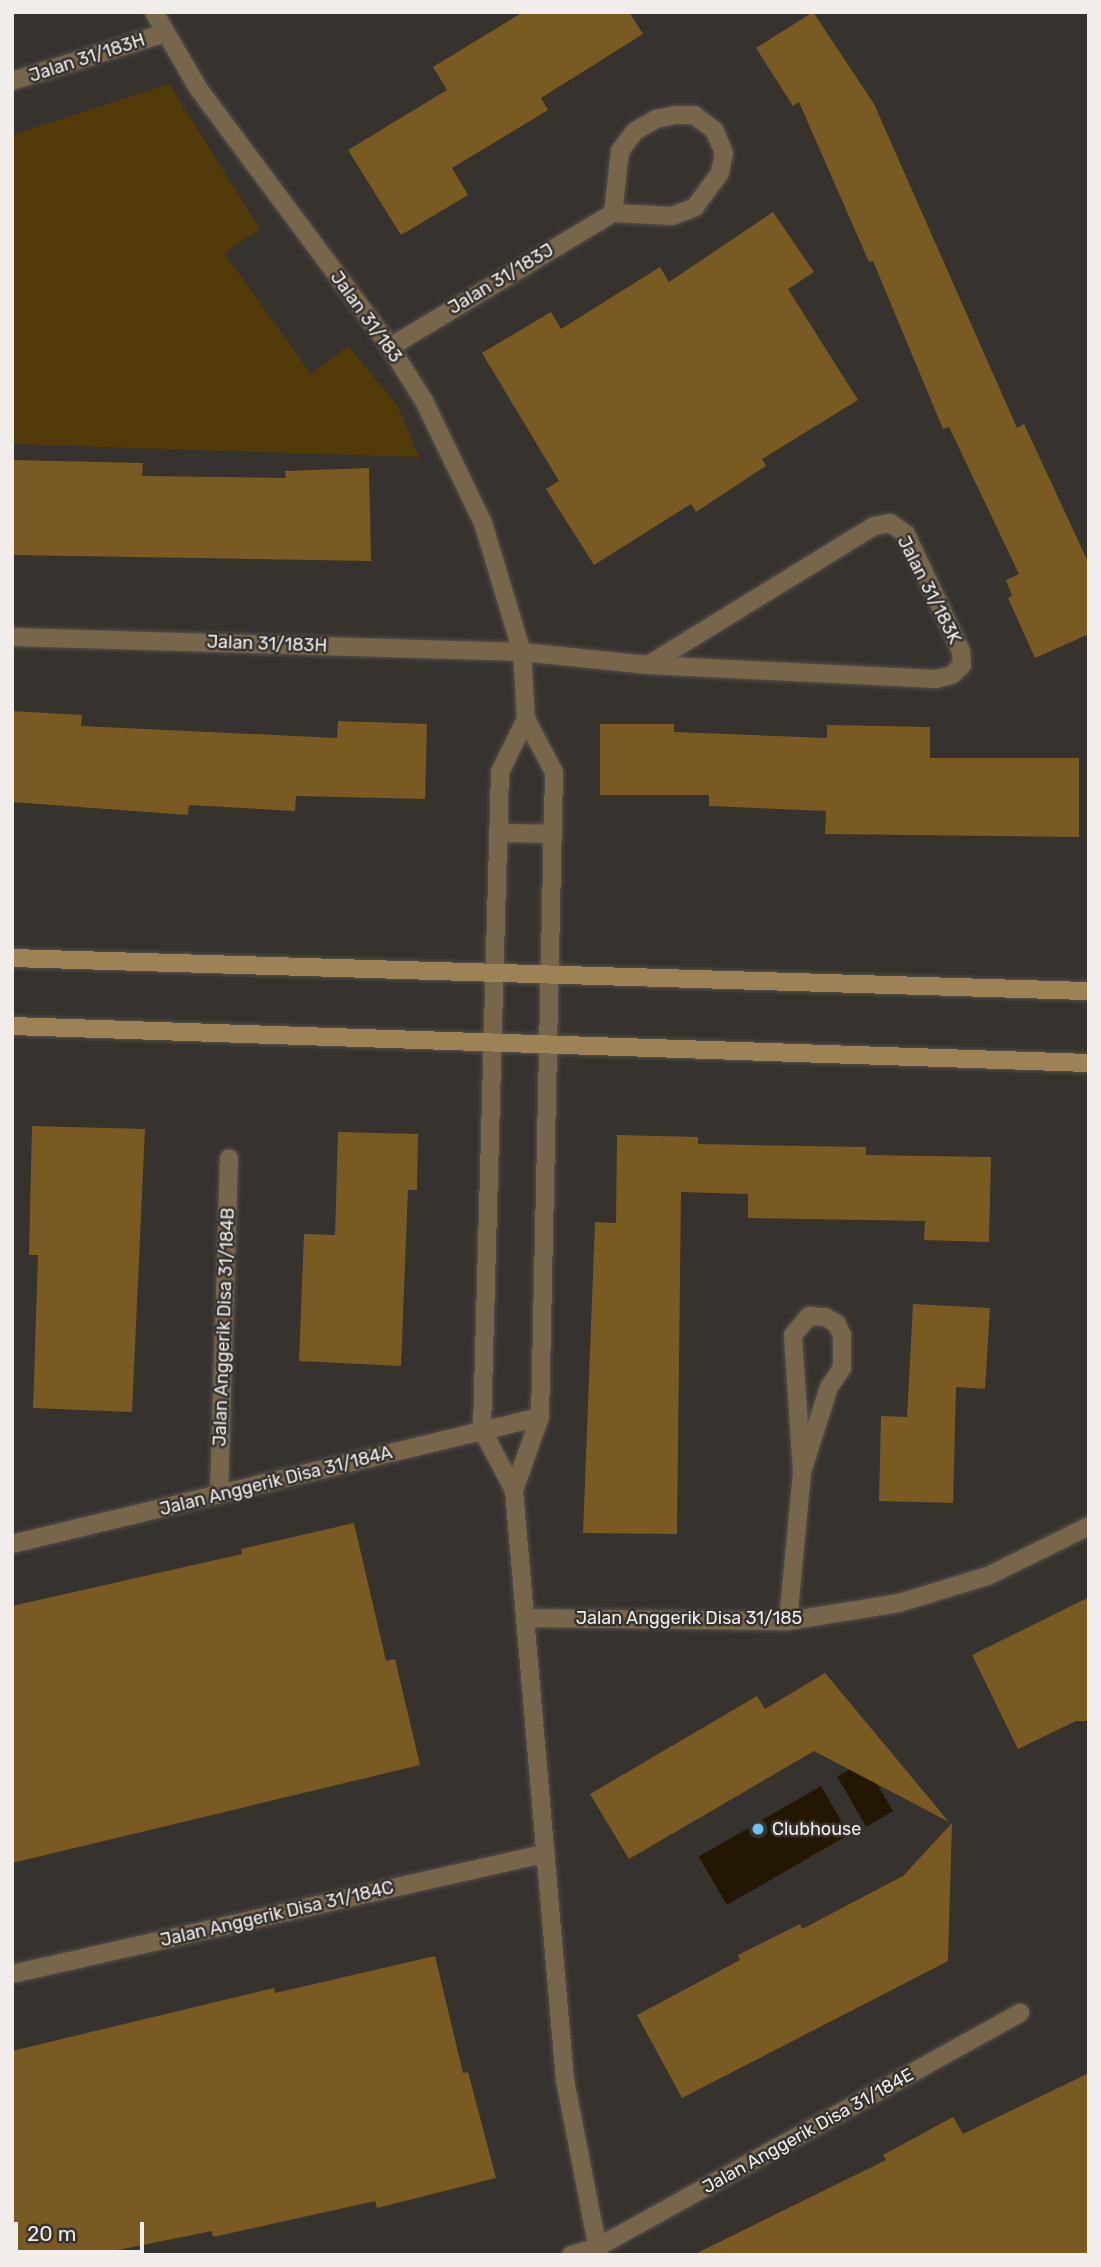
<!DOCTYPE html>
<html>
<head>
<meta charset="utf-8">
<style>
	body { margin:0 }
	#map { position:relative; width:1101px; height:2267px; overflow:hidden; background:#36322d; font-family:Rubik,sans-serif }
	div>[style] { position:absolute }
	.green>* { inset:0; background:#533b09 }
	.water>* { inset:0; background:#241702; transform-origin:0 0 }
	.building>* { inset:0; background:#795b22 }
	.roads { filter:drop-shadow(0 0 2px #54504b) drop-shadow(0 0 2px #54504b) }
	.street>* { height:18px; margin:-9px; padding:0 9px; transform-origin:9px; border-radius:9px; background:#776649 }
	.secondary>* { height:18px; margin:-9px; padding:0 9px; transform-origin:9px; border-radius:9px; background:#9c8254 }
	.dots>* { width:19px; height:19px; translate:-50% -50%; box-sizing:border-box; border:4px solid #36322d; border-radius:50% }
	span { translate:-50% -50%; white-space:nowrap; text-align:center; line-height:1.15; -webkit-text-stroke:5px #36322d; paint-order:stroke }
	.street-label { font-size:18px; color:#f0edea }
	.poi-label { font-size:18px; color:#f0edea }
	.left { translate:0 -50%; text-align:left }
	.frame { position:absolute; inset:0; border:14px solid #f0edea; pointer-events:none }
	.scale { position:absolute; left:14px; top:2222px; width:130px; height:32px; box-sizing:border-box; border:4px solid #f0edea; border-top:0; padding-left:9px; font-size:21px; line-height:24px; white-space:nowrap; color:#f0edea; -webkit-text-stroke:5px #36322d; paint-order:stroke }
</style>
</head>
<body>
<div id="map">
	<div class="green">
		<div style="clip-path:polygon(169px 84px,260px 229px,224px 253px,311px 374px,348px 346px,397px 405px,419px 457px,12px 444px,12px 135px)"></div>
	</div>
	<div class="water">
		<div style="left:864px;top:1761px;width:58px;height:31px;rotate:60deg"></div>
		<div style="left:821px;top:1786px;width:56px;height:141px;rotate:60deg"></div>
	</div>
	<div class="building">
		<div style="clip-path:polygon(523px 12px,629px 12px,643px 34px,541px 98px,548px 110px,452px 168px,468px 195px,401px 235px,348px 150px,447px 90px,433px 67px)"></div>
		<div style="clip-path:polygon(813px 12px,874px 104px,1017px 428px,1024px 424px,1089px 564px,1089px 634px,1035px 658px,1008px 598px,1012px 596px,1006px 580px,1019px 574px,949px 427px,943px 429px,873px 261px,869px 262px,799px 102px,793px 106px,756px 48px)"></div>
		<div style="clip-path:polygon(773px 212px,814px 272px,788px 289px,858px 400px,762px 459px,766px 466px,696px 512px,691px 504px,594px 565px,546px 489px,559px 481px,482px 353px,551px 312px,561px 329px,660px 267px,669px 282px)"></div>
		<div style="clip-path:polygon(12px 460px,143px 463px,142px 476px,286px 478px,285px 471px,369px 468px,371px 561px,12px 555px)"></div>
		<div style="clip-path:polygon(12px 711px,82px 715px,81px 726px,337px 738px,338px 721px,427px 724px,425px 799px,296px 796px,295px 811px,189px 805px,188px 815px,12px 802px)"></div>
		<div style="clip-path:polygon(600px 724px,674px 724px,674px 732px,827px 738px,827px 725px,930px 727px,930px 758px,1079px 758px,1079px 837px,825px 834px,826px 811px,709px 806px,709px 795px,600px 795px)"></div>
		<div style="clip-path:polygon(32px 1126px,145px 1129px,132px 1412px,33px 1408px,38px 1255px,29px 1255px)"></div>
		<div style="clip-path:polygon(338px 1132px,418px 1134px,417px 1190px,408px 1190px,401px 1366px,299px 1361px,304px 1234px,335px 1235px)"></div>
		<div style="clip-path:polygon(617px 1135px,698px 1137px,698px 1144px,866px 1147px,866px 1155px,991px 1157px,989px 1242px,924px 1240px,925px 1221px,748px 1218px,748px 1194px,681px 1192px,677px 1534px,583px 1533px,595px 1222px,616px 1223px)"></div>
		<div style="clip-path:polygon(913px 1304px,990px 1308px,985px 1389px,956px 1387px,953px 1503px,879px 1501px,881px 1416px,907px 1417px)"></div>
		<div style="clip-path:polygon(354px 1523px,386px 1661px,395px 1659px,420px 1765px,12px 1863px,12px 1606px,242px 1554px,241px 1549px)"></div>
		<div style="clip-path:polygon(1089px 1597px,1089px 1721px,1076px 1721px,1018px 1749px,972px 1655px)"></div>
		<div style="clip-path:polygon(825px 1673px,949px 1822px,814px 1751px,629px 1859px,590px 1794px,757px 1696px,765px 1709px)"></div>
		<div style="clip-path:polygon(952px 1823px,948px 1961px,682px 2098px,637px 2015px,740px 1960px,738px 1955px,800px 1924px,802px 1929px,903px 1876px)"></div>
		<div style="clip-path:polygon(435px 1956px,463px 2073px,468px 2072px,496px 2178px,377px 2208px,375px 2201px,213px 2237px,212px 2231px,93px 2255px,12px 2255px,12px 2051px,274px 1988px,275px 1993px)"></div>
		<div style="clip-path:polygon(1089px 2073px,1089px 2255px,693px 2255px,886px 2160px,883px 2155px,953px 2117px,963px 2134px)"></div>
	</div>
	<div class="roads">
		<div class="street">
			<div style="left:154px;top:12px;width:88px;rotate:59.9deg"></div>
			<div style="left:198px;top:88px;width:322px;rotate:53.4deg"></div>
			<div style="left:390px;top:347px;width:64px;rotate:57.8deg"></div>
			<div style="left:424px;top:401px;width:136px;rotate:64.2deg"></div>
			<div style="left:483px;top:523px;width:135px;rotate:73.2deg"></div>
			<div style="left:522px;top:652px;width:67px;rotate:86.6deg"></div>
			<div style="left:526px;top:719px;width:60px;rotate:62.2deg"></div>
			<div style="left:554px;top:772px;width:645px;rotate:91.24deg"></div>
			<div style="left:540px;top:1417px;width:77px;rotate:109.6deg"></div>
			<div style="left:12px;top:81px;width:157px;rotate:-17.4deg"></div>
			<div style="left:390px;top:347px;width:260px;rotate:-31deg"></div>
			<div style="left:613px;top:213px;width:59px;rotate:2.9deg"></div>
			<div style="left:672px;top:216px;width:25px;rotate:-21deg"></div>
			<div style="left:695px;top:207px;width:42px;rotate:-53.7deg"></div>
			<div style="left:720px;top:173px;width:20px;rotate:-79deg"></div>
			<div style="left:724px;top:153px;width:25px;rotate:-113deg"></div>
			<div style="left:714px;top:130px;width:25px;rotate:-143deg"></div>
			<div style="left:694px;top:115px;width:18px;rotate:180deg"></div>
			<div style="left:676px;top:115px;width:20px;rotate:169deg"></div>
			<div style="left:656px;top:119px;width:24px;rotate:150deg"></div>
			<div style="left:635px;top:131px;width:25px;rotate:127deg"></div>
			<div style="left:620px;top:151px;width:62px;rotate:96.4deg"></div>
			<div style="left:12px;top:637px;width:510px;rotate:1.68deg"></div>
			<div style="left:522px;top:652px;width:127px;rotate:5.9deg"></div>
			<div style="left:648px;top:665px;width:288px;rotate:2.8deg"></div>
			<div style="left:936px;top:679px;width:16px;rotate:-14deg"></div>
			<div style="left:952px;top:675px;width:14px;rotate:-45deg"></div>
			<div style="left:962px;top:665px;width:14px;rotate:-94deg"></div>
			<div style="left:961px;top:651px;width:129px;rotate:-115.2deg"></div>
			<div style="left:906px;top:534px;width:19px;rotate:-145deg"></div>
			<div style="left:890px;top:523px;width:16px;rotate:169deg"></div>
			<div style="left:874px;top:526px;width:265px;rotate:148.4deg"></div>
			<div style="left:526px;top:719px;width:59px;rotate:116.1deg"></div>
			<div style="left:500px;top:772px;width:658px;rotate:91.57deg"></div>
			<div style="left:482px;top:1430px;width:68px;rotate:61.9deg"></div>
			<div style="left:514px;top:1490px;width:592px;rotate:85.06deg"></div>
			<div style="left:565px;top:2080px;width:178px;rotate:79deg"></div>
			<div style="left:498px;top:833px;width:55px;rotate:1deg"></div>
			<div style="left:219px;top:1495px;width:337px;rotate:-88.3deg"></div>
			<div style="left:12px;top:1544px;width:543px;rotate:-13.52deg"></div>
			<div style="left:525px;top:1618px;width:263px;rotate:0.7deg"></div>
			<div style="left:788px;top:1621px;width:112px;rotate:-9.2deg"></div>
			<div style="left:899px;top:1603px;width:93px;rotate:-16.9deg"></div>
			<div style="left:988px;top:1576px;width:113px;rotate:-26.3deg"></div>
			<div style="left:788px;top:1621px;width:150px;rotate:-84.6deg"></div>
			<div style="left:802px;top:1472px;width:137px;rotate:-93.8deg"></div>
			<div style="left:793px;top:1335px;width:25px;rotate:-50deg"></div>
			<div style="left:809px;top:1316px;width:16px;rotate:4deg"></div>
			<div style="left:825px;top:1317px;width:13px;rotate:29deg"></div>
			<div style="left:836px;top:1323px;width:13px;rotate:63deg"></div>
			<div style="left:842px;top:1335px;width:33px;rotate:90deg"></div>
			<div style="left:842px;top:1368px;width:23px;rotate:124deg"></div>
			<div style="left:829px;top:1387px;width:89px;rotate:107.6deg"></div>
			<div style="left:12px;top:1974px;width:544px;rotate:-12.73deg"></div>
			<div style="left:571px;top:2255px;width:26px;rotate:-16deg"></div>
			<div style="left:596px;top:2248px;width:485px;rotate:-29deg"></div>
		</div>
		<div class="secondary">
			<div style="left:12px;top:958px;width:1078px;rotate:1.76deg"></div>
			<div style="left:12px;top:1026px;width:1078px;rotate:1.97deg"></div>
		</div>
	</div>
	<div class="dots">
		<div style="left:758px;top:1829px;background:#67c4f0"></div>
	</div>
	<div class="street-label">
		<span style="left:87px;top:58px;rotate:-18deg">Jalan 31/183H</span>
		<span style="left:501px;top:279px;rotate:-31deg">Jalan 31/183J</span>
		<span style="left:366px;top:317px;rotate:54deg">Jalan 31/183</span>
		<span style="left:929px;top:590px;rotate:63deg">Jalan 31/183K</span>
		<span style="left:267px;top:644px;rotate:2deg">Jalan 31/183H</span>
		<span style="left:224px;top:1327px;rotate:-88deg">Jalan Anggerik Disa 31/184B</span>
		<span style="left:276px;top:1481px;rotate:-14deg">Jalan Anggerik Disa 31/184A</span>
		<span style="left:689px;top:1618px">Jalan Anggerik Disa 31/185</span>
		<span style="left:277px;top:1914px;rotate:-13deg">Jalan Anggerik Disa 31/184C</span>
		<span style="left:808px;top:2131px;rotate:-29deg">Jalan Anggerik Disa 31/184E</span>
	</div>
	<div class="poi-label">
		<span class="left" style="left:772px;top:1829px">Clubhouse</span>
	</div>
	<div class="frame"></div>
	<div class="scale">20 m</div>
</div>
</body>
</html>
